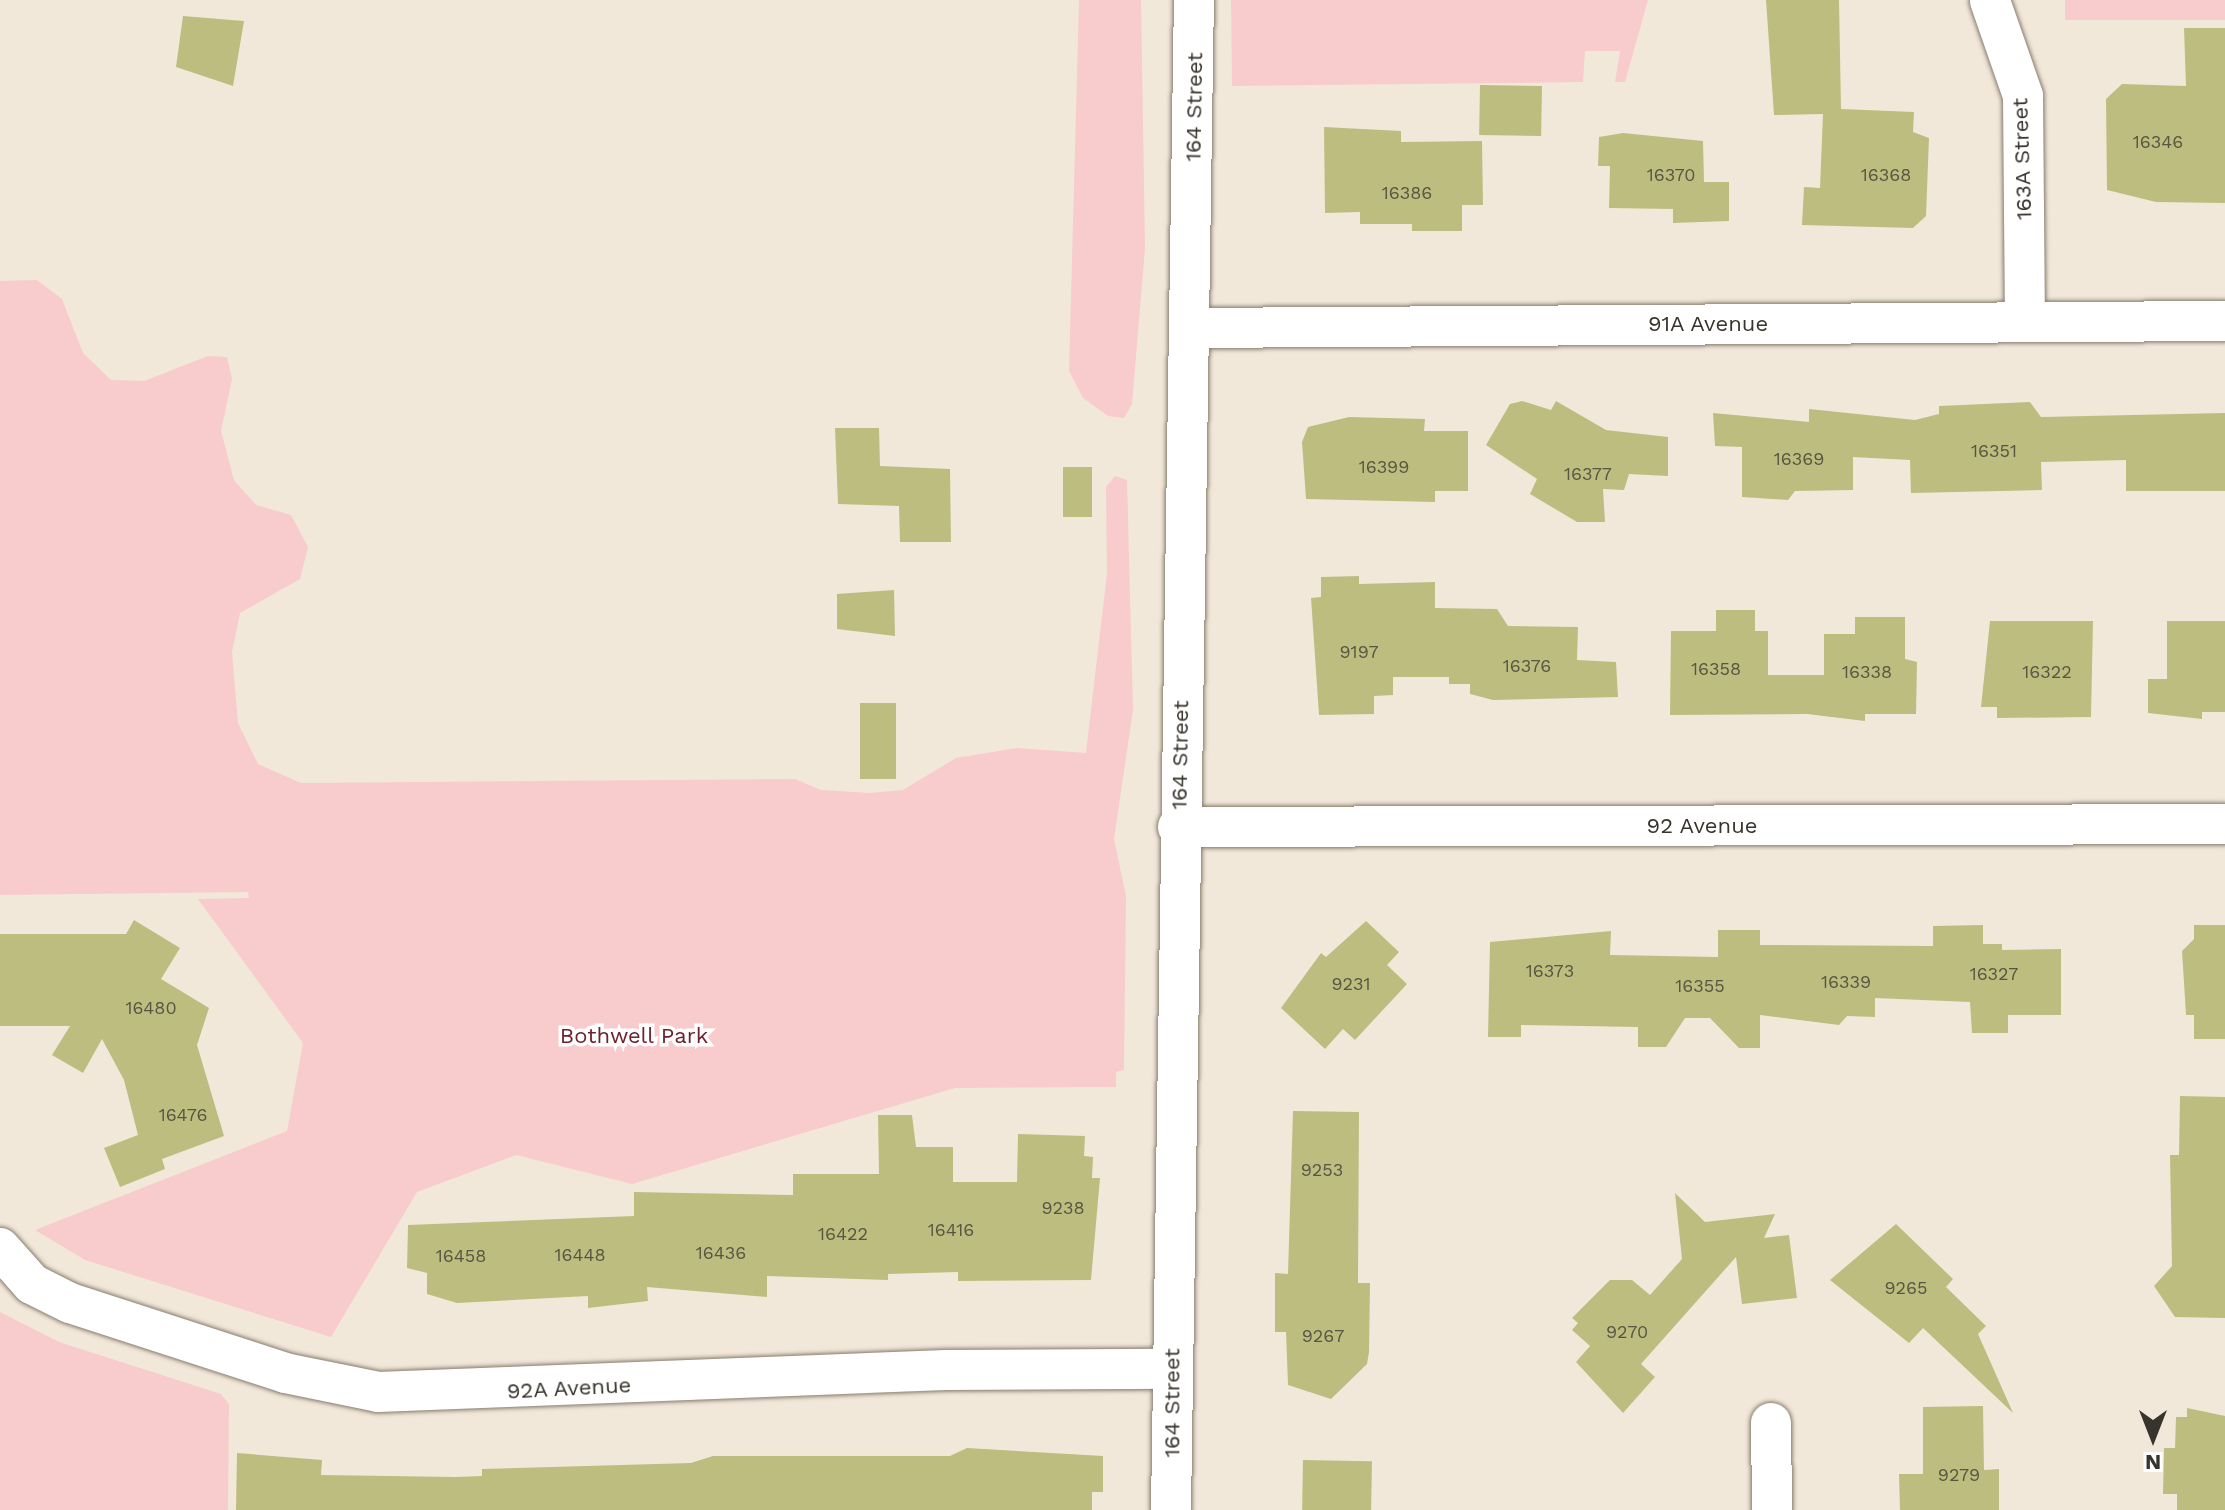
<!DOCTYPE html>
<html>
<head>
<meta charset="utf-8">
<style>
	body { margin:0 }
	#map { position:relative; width:2225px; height:1510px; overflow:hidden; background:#f2e8d9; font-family:"Work Sans",sans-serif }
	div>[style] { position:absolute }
	.green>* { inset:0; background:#f8cbcd; transform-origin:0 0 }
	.building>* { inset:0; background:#bdbd80; transform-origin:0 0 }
	.roads { filter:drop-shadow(0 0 2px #867d70) drop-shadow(0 0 2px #867d70) }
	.minor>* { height:40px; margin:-20px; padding:0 20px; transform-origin:20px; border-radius:20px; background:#fff }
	span { translate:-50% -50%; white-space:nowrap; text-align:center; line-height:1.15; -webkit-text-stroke:7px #fff; paint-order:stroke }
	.number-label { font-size:18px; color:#585642 }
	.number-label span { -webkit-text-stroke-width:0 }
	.street-label { font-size:22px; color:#37332d }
	.park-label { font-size:22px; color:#6e202c }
	.north { position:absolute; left:2113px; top:1398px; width:80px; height:80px; -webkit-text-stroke:6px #fff; paint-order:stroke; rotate:180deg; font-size:22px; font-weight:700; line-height:32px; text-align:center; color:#37332d }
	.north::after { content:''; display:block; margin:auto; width:28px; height:36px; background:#37332d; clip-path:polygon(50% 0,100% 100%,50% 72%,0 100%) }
</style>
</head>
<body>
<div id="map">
	<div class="green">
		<div style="clip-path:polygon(1079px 0,1141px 0,1145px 248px,1132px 404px,1124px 418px,1108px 416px,1083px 398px,1069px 371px)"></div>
		<div style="clip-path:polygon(1231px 0,1648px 0,1625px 82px,1615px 82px,1620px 51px,1585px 51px,1583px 82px,1232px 86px)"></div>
		<div style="left:2065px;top:0;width:160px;height:20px"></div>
		<div style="clip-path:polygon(37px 280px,62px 299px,83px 353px,111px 380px,144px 381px,208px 356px,227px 357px,232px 379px,221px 431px,234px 480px,256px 505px,291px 515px,308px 547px,300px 579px,240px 613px,232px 652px,238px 723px,258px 764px,301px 783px,795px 779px,821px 790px,870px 793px,903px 790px,956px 758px,1017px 748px,1086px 753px,1107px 573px,1106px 487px,1115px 476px,1127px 480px,1133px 710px,1114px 839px,1126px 896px,1124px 1070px,1116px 1072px,1116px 1087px,955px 1088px,632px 1184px,516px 1155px,417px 1192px,331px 1337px,85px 1260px,35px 1230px,287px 1131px,303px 1043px,198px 899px,249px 898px,248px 892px,0 895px,0 281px)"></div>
		<div style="clip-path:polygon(0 1312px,59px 1342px,221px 1394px,229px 1404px,228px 1510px,0 1510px)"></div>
	</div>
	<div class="building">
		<div style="clip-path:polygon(1766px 0,1839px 0,1841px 109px,1914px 112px,1913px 132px,1929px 138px,1926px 216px,1913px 228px,1802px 225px,1804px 187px,1820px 188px,1823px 114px,1774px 115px)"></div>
		<div style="clip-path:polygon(183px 16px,244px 21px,233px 86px,176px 67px)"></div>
		<div style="clip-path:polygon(2184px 28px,2225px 28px,2225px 203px,2156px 202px,2107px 190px,2106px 99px,2122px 84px,2186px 86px)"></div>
		<div style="left:1480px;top:85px;width:62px;height:50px;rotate:1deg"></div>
		<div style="clip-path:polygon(1324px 127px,1401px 131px,1401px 142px,1482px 141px,1483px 205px,1462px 205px,1462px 231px,1412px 231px,1412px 224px,1360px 224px,1360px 212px,1325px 213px)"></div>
		<div style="clip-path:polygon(1623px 133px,1703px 141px,1704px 182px,1729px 182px,1729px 221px,1673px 223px,1673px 209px,1609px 208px,1610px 166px,1598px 166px,1599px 137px)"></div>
		<div style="clip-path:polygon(1522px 401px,1551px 410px,1556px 401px,1606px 430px,1668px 437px,1668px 476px,1629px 474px,1624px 490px,1603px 489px,1605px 522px,1577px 522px,1530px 494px,1537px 479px,1486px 445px,1510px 404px)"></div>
		<div style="clip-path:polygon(2030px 402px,2041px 417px,2225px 413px,2225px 491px,2126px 491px,2126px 460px,2041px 462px,2042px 490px,1911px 493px,1910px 460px,1853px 457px,1853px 490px,1795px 491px,1788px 500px,1742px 497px,1742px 447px,1715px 446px,1713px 413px,1809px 422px,1809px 409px,1915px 420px,1939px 414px,1939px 406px)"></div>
		<div style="clip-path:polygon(1349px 417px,1425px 419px,1424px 431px,1468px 431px,1468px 491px,1435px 491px,1435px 502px,1306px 499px,1302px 442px,1308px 427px)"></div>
		<div style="clip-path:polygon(835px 428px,879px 428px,880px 466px,950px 469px,951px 542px,900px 542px,899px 506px,838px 504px)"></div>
		<div style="left:1063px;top:467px;width:29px;height:50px"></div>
		<div style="clip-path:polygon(1359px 576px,1359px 584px,1435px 582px,1435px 608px,1497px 609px,1508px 626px,1578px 627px,1577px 660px,1616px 662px,1618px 697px,1493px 700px,1470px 694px,1470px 684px,1449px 684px,1449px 677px,1393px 677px,1393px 695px,1374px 696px,1374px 714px,1319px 715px,1311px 598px,1321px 597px,1321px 577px)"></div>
		<div style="clip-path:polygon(894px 590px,895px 636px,837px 629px,837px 594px)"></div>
		<div style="clip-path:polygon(1716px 610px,1755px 610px,1755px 631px,1768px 631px,1768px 675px,1824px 675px,1824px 634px,1855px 634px,1855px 617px,1905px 617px,1905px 659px,1917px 662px,1916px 714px,1865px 714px,1865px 721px,1807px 714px,1670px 715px,1671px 631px,1716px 631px)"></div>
		<div style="clip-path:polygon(1990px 621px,2093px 621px,2091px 717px,1997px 718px,1997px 707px,1981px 707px)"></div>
		<div style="clip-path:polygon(2167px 621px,2225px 621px,2225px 712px,2202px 712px,2202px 719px,2148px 713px,2148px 679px,2167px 679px)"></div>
		<div style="left:860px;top:703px;width:36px;height:76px"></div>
		<div style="clip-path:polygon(134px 920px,180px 948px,161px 979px,209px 1008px,197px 1045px,224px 1136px,162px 1159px,165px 1169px,120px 1187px,104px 1148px,138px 1135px,124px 1080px,102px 1039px,83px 1073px,52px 1055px,70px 1026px,0 1026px,0 934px,126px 934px)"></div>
		<div style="clip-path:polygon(1366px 921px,1399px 952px,1387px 965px,1407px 984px,1355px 1040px,1343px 1029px,1325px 1049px,1281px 1008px,1321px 953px,1326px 957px)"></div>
		<div style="clip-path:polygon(1983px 925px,1983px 944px,2002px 944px,2002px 950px,2061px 949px,2061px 1015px,2008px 1015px,2008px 1033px,1972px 1033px,1970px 1002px,1875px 998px,1875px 1017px,1847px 1016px,1839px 1025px,1760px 1015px,1760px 1048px,1739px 1048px,1710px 1018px,1685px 1018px,1666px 1047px,1638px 1047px,1638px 1027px,1521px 1025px,1521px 1037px,1488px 1037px,1490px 942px,1611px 931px,1610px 955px,1718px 957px,1718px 930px,1760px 930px,1760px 945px,1933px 946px,1933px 926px)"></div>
		<div style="clip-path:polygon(2194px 925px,2225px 925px,2225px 1039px,2194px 1039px,2194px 1015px,2186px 1015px,2182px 951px,2194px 939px)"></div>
		<div style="clip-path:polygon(2180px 1096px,2225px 1097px,2225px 1318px,2175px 1317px,2154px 1286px,2172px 1266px,2170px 1155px,2179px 1155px)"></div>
		<div style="clip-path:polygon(1293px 1111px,1359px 1112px,1358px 1283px,1370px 1283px,1369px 1352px,1367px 1364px,1331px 1399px,1288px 1385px,1286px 1332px,1275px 1332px,1275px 1273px,1288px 1274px)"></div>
		<div style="clip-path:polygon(878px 1115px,912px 1115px,916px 1147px,953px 1147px,953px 1182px,1017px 1182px,1018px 1134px,1085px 1136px,1084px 1156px,1093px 1157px,1092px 1178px,1100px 1178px,1091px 1280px,958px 1281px,958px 1272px,888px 1274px,888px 1280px,767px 1276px,767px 1297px,647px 1287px,648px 1301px,588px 1308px,588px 1296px,457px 1303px,427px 1294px,427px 1273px,407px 1268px,408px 1225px,634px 1216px,634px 1192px,793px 1195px,793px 1174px,879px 1174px)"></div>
		<div style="clip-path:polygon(1675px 1193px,1705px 1222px,1775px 1214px,1764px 1238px,1789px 1235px,1797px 1298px,1742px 1304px,1736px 1257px,1641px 1364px,1655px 1377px,1623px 1413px,1576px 1362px,1590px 1346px,1572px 1330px,1578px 1323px,1572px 1318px,1610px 1280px,1632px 1280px,1650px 1295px,1682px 1259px)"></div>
		<div style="clip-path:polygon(1896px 1224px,1953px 1279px,1946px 1287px,1986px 1326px,1978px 1334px,2013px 1413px,1923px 1328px,1909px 1343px,1830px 1280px)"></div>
		<div style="clip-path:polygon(1983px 1406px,1984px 1470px,1999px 1469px,1999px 1510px,1900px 1510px,1899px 1474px,1923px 1474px,1923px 1407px)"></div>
		<div style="clip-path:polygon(2187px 1408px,2225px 1416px,2225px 1510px,2177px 1510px,2177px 1494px,2163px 1494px,2164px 1448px,2175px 1448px,2176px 1417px,2187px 1417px)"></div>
		<div style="clip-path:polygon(967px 1448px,1103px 1456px,1103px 1492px,1092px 1492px,1092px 1510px,236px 1510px,237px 1453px,322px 1460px,321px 1475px,456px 1477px,482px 1476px,482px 1469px,691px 1463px,713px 1456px,950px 1456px)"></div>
		<div style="left:1303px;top:1460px;width:69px;height:50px;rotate:1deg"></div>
	</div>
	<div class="roads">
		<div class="minor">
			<div style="left:1990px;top:1px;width:101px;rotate:70.8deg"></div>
			<div style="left:2023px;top:96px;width:226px;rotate:89.5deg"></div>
			<div style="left:1191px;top:328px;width:1034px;rotate:-0.39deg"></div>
			<div style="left:1178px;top:827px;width:1047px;rotate:-0.16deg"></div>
			<div style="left:0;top:1248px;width:48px;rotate:48.4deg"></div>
			<div style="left:32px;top:1284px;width:42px;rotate:26.6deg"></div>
			<div style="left:70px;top:1303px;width:226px;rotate:18deg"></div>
			<div style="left:285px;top:1373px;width:95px;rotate:11.5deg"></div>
			<div style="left:378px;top:1392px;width:568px;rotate:-2.22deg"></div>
			<div style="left:946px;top:1370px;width:226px;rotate:-0.3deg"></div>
			<div style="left:1771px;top:1423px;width:87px;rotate:89.3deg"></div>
			<div style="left:1171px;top:1510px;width:1510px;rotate:-89.13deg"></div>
		</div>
	</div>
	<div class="number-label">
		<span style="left:2158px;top:142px">16346</span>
		<span style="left:1671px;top:175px">16370</span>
		<span style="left:1886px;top:175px">16368</span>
		<span style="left:1407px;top:193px">16386</span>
		<span style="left:1994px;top:451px">16351</span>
		<span style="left:1799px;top:459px">16369</span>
		<span style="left:1384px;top:467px">16399</span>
		<span style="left:1588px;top:474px">16377</span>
		<span style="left:1359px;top:652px">9197</span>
		<span style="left:1527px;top:666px">16376</span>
		<span style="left:1716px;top:669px">16358</span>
		<span style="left:1867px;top:672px">16338</span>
		<span style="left:2047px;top:672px">16322</span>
		<span style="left:1550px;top:971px">16373</span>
		<span style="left:1994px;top:974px">16327</span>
		<span style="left:1846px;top:982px">16339</span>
		<span style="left:1351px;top:984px">9231</span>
		<span style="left:1700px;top:986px">16355</span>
		<span style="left:151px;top:1008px">16480</span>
		<span style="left:183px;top:1115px">16476</span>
		<span style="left:1322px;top:1170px">9253</span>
		<span style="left:1063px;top:1208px">9238</span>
		<span style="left:951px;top:1230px">16416</span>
		<span style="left:843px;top:1234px">16422</span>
		<span style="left:721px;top:1253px">16436</span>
		<span style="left:580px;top:1255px">16448</span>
		<span style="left:461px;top:1256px">16458</span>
		<span style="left:1906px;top:1288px">9265</span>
		<span style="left:1627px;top:1332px">9270</span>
		<span style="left:1323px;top:1336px">9267</span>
		<span style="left:1959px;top:1475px">9279</span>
	</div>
	<div class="street-label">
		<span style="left:1194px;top:107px;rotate:-89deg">164 Street</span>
		<span style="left:2022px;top:159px;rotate:-92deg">163A Street</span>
		<span style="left:1708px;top:324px">91A Avenue</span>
		<span style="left:1180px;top:755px;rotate:-89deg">164 Street</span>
		<span style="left:1702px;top:826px">92 Avenue</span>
		<span style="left:569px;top:1388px;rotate:-3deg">92A Avenue</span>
		<span style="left:1172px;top:1403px;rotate:-90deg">164 Street</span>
	</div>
	<div class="park-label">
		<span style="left:634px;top:1036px">Bothwell Park</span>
	</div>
	<div class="north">N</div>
</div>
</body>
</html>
